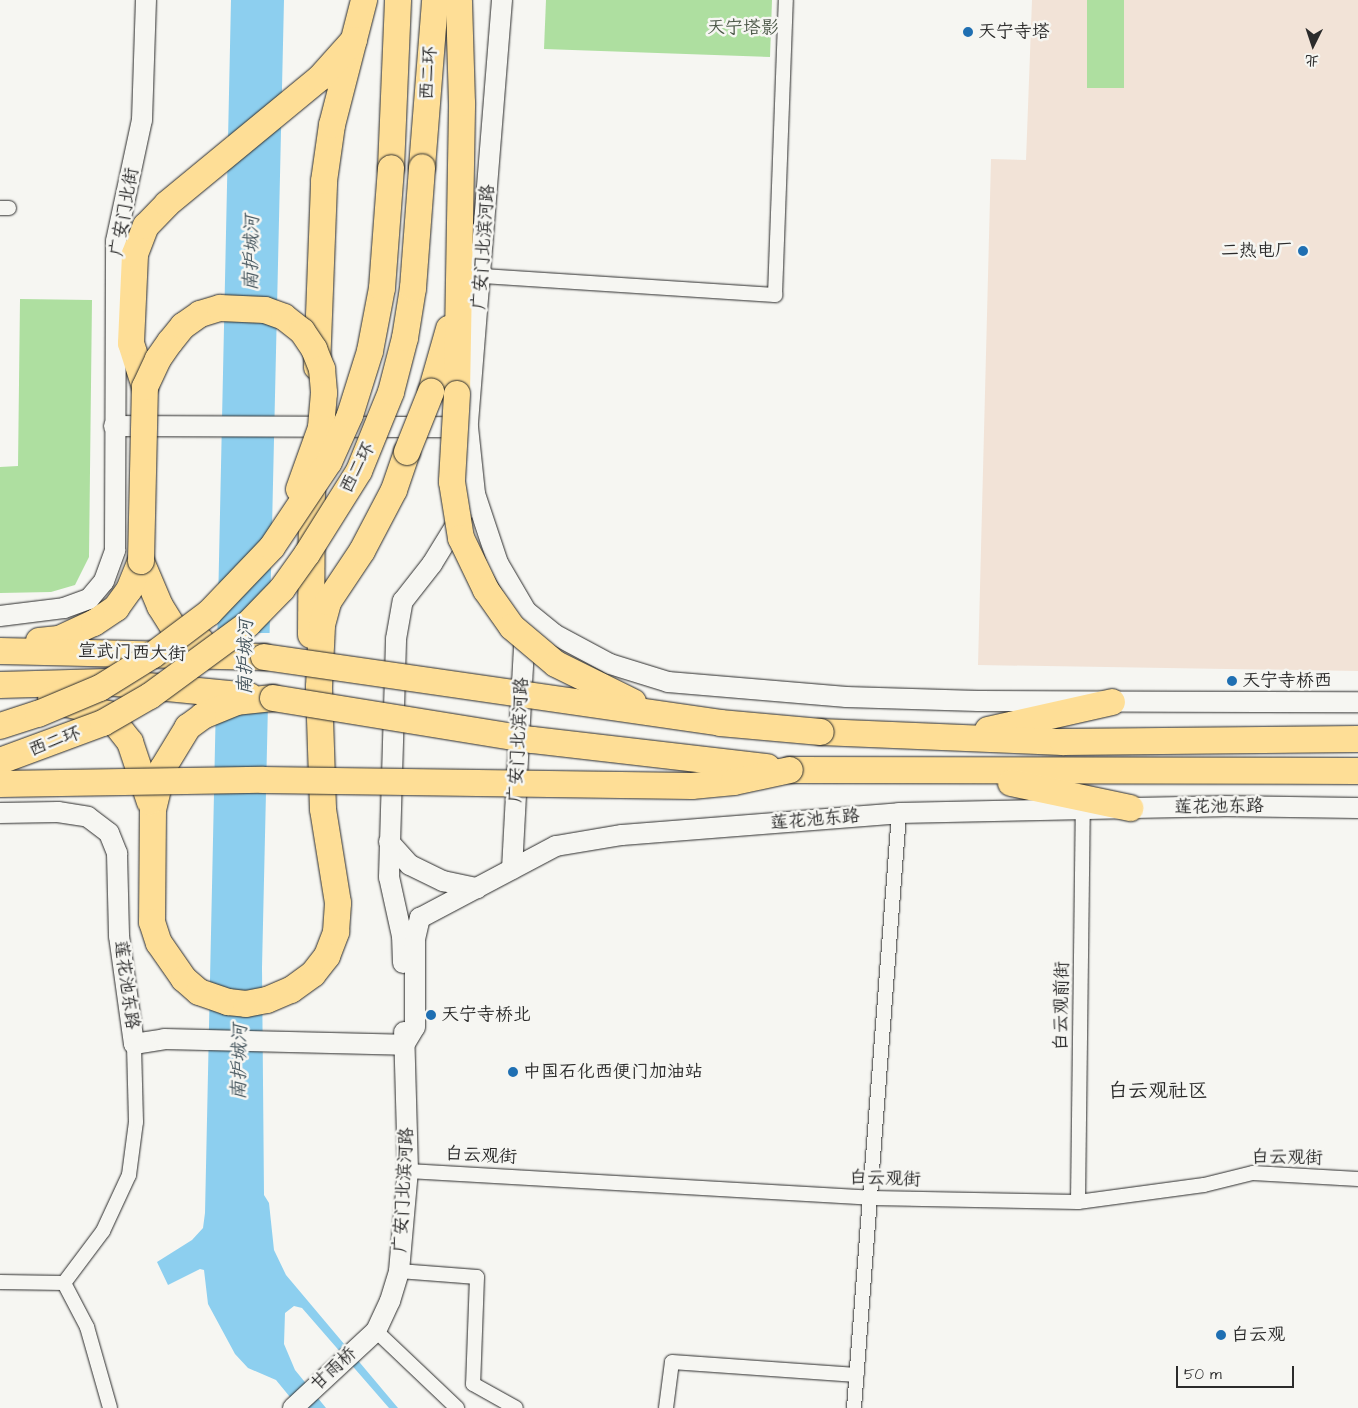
<!DOCTYPE html>
<html>
<head>
<meta charset="utf-8">
<style>
	body { margin:0 }
	#map { position:relative; width:1358px; height:1408px; overflow:hidden; background:#f6f6f2; font-family:"Architects Daughter","LXGW WenKai TC",sans-serif }
	div>[style] { position:absolute }
	.built>* { inset:0; background:#f2e3d7 }
	.green>* { inset:0; background:#aedfa0; transform-origin:0 0 }
	.water>* { inset:0; background:#8dcfef }
	.pier>* { inset:0; background:#f6f6f2; transform-origin:0 0 }
	.roads { filter:drop-shadow(0 0 1px #2b2b2b) drop-shadow(0 0 1px #2b2b2b) }
	.street>* { height:14px; margin:-7px; padding:0 7px; transform-origin:7px; border-radius:7px; background:#f6f6f2 }
	.secondary>* { height:20px; margin:-10px; padding:0 10px; transform-origin:10px; border-radius:10px; background:#f6f6f2 }
	.highway>* { height:26px; margin:-13px; padding:0 13px; transform-origin:13px; border-radius:13px; background:#fede96 }
	.bridges { filter:drop-shadow(0 0 1px #2b2b2b) drop-shadow(0 0 1px #2b2b2b) }
	.highway-bridge>* { height:26px; margin:-13px; padding:0 13px; transform-origin:13px; border-radius:13px; background:#fede96 }
	.dots>* { width:14px; height:14px; translate:-50% -50%; box-sizing:border-box; border:2px solid #f6f6f2; border-radius:50% }
	span { translate:-50% -50%; white-space:nowrap; text-align:center; line-height:1.15; -webkit-text-stroke:5px #f6f6f2; paint-order:stroke }
	.park-label { font-size:18px; color:#4c5848 }
	.poi-label { font-size:18px; color:#2b2b2b }
	.left { translate:0 -50%; text-align:left }
	.right { translate:-100% -50%; text-align:right }
	.street-label { font-size:18px; color:#2b2b2b }
	.water-label { font-size:19px; color:#44545c; font-style:italic }
	.quarter-label { font-size:20px; color:#2b2b2b }
	.north { position:absolute; left:1288px; top:20px; width:50px; height:50px; -webkit-text-stroke:4px #f6f6f2; paint-order:stroke; rotate:184deg; font-size:14px; font-weight:700; line-height:20px; text-align:center; color:#2b2b2b }
	.north::after { content:''; display:block; margin:auto; width:18px; height:22px; background:#2b2b2b; clip-path:polygon(50% 0,100% 100%,50% 72%,0 100%) }
	.scale { position:absolute; left:1176px; top:1366px; width:118px; height:22px; box-sizing:border-box; border:2px solid #2b2b2b; border-top:0; padding-left:6px; font-size:15px; line-height:18px; white-space:nowrap; color:#2b2b2b; -webkit-text-stroke:4px #f6f6f2; paint-order:stroke }
</style>
</head>
<body>
<div id="map">
	<div class="built">
		<div style="clip-path:polygon(1032px 0,1358px 0,1358px 671px,978px 665px,991px 159px,1026px 160px)"></div>
	</div>
	<div class="green">
		<div style="clip-path:polygon(546px 0,772px 0,770px 57px,544px 49px)"></div>
		<div style="left:1087px;top:0;width:37px;height:88px"></div>
		<div style="clip-path:polygon(20px 299px,92px 300px,89px 557px,75px 585px,51px 592px,0 593px,0 467px,18px 466px)"></div>
	</div>
	<div class="water">
		<div style="clip-path:polygon(231px 0,284px 0,262px 968px,264px 1195px,269px 1203px,274px 1250px,286px 1275px,398px 1408px,389px 1408px,302px 1308px,294px 1306px,285px 1313px,284px 1344px,295px 1370px,326px 1408px,299px 1408px,276px 1380px,248px 1368px,235px 1354px,208px 1304px,204px 1270px,200px 1269px,168px 1285px,157px 1262px,192px 1240px,203px 1228px,205px 1213px)"></div>
	</div>
	<div class="pier">
		<div style="left:215px;top:633px;width:57px;height:76px"></div>
	</div>
	<div class="roads">
		<div class="street">
			<div style="left:0;top:208px;width:9px"></div>
			<div style="left:482px;top:276px;width:294px;rotate:3.7deg"></div>
			<div style="left:775px;top:295px;width:295px;rotate:-87.9deg"></div>
			<div style="left:408px;top:1171px;width:464px;rotate:3.3deg"></div>
			<div style="left:871px;top:1198px;width:207px;rotate:1.1deg"></div>
			<div style="left:1078px;top:1202px;width:127px;rotate:-7.7deg"></div>
			<div style="left:1204px;top:1185px;width:50px;rotate:-13.8deg"></div>
			<div style="left:1253px;top:1173px;width:105px;rotate:3.3deg"></div>
			<div style="left:1078px;top:1202px;width:392px;rotate:-89.3deg"></div>
			<div style="left:399px;top:1271px;width:78px;rotate:4.4deg"></div>
			<div style="left:477px;top:1277px;width:107px;rotate:92.1deg"></div>
			<div style="left:473px;top:1384px;width:49px;rotate:29.2deg"></div>
			<div style="left:0;top:1282px;width:64px;rotate:0.9deg"></div>
			<div style="left:64px;top:1283px;width:65px;rotate:-53.1deg"></div>
			<div style="left:103px;top:1231px;width:62px;rotate:-65.1deg"></div>
			<div style="left:129px;top:1175px;width:53px;rotate:-82.5deg"></div>
			<div style="left:136px;top:1122px;width:78px;rotate:-91.5deg"></div>
			<div style="left:64px;top:1283px;width:50px;rotate:62.4deg"></div>
			<div style="left:87px;top:1327px;width:84px;rotate:74.1deg"></div>
			<div style="left:376px;top:1331px;width:112px;rotate:43.5deg"></div>
			<div style="left:666px;top:1408px;width:46px;rotate:-82.6deg"></div>
			<div style="left:672px;top:1362px;width:185px;rotate:4deg"></div>
			<div style="left:854px;top:1408px;width:597px;rotate:-85.67deg"></div>
		</div>
		<div class="secondary">
			<div style="left:502px;top:0;width:428px;rotate:94.6deg"></div>
			<div style="left:468px;top:427px;width:67px;rotate:84deg"></div>
			<div style="left:475px;top:494px;width:73px;rotate:71.6deg"></div>
			<div style="left:498px;top:563px;width:56px;rotate:59.7deg"></div>
			<div style="left:526px;top:611px;width:36px;rotate:39deg"></div>
			<div style="left:554px;top:634px;width:64px;rotate:28.2deg"></div>
			<div style="left:610px;top:664px;width:61px;rotate:17.2deg"></div>
			<div style="left:668px;top:682px;width:179px;rotate:4.8deg"></div>
			<div style="left:846px;top:697px;width:132px;rotate:1.7deg"></div>
			<div style="left:978px;top:701px;width:380px;rotate:0.2deg"></div>
			<div style="left:114px;top:426px;width:354px;rotate:0.2deg"></div>
			<div style="left:0;top:616px;width:64px;rotate:-7.1deg"></div>
			<div style="left:64px;top:608px;width:27px;rotate:-20deg"></div>
			<div style="left:89px;top:599px;width:23px;rotate:-50deg"></div>
			<div style="left:104px;top:581px;width:33px;rotate:-70deg"></div>
			<div style="left:115px;top:550px;width:309px;rotate:-89.8deg"></div>
			<div style="left:116px;top:241px;width:124px;rotate:-77.9deg"></div>
			<div style="left:142px;top:120px;width:120px;rotate:-88.1deg"></div>
			<div style="left:0;top:813px;width:58px;rotate:-1deg"></div>
			<div style="left:58px;top:812px;width:30px;rotate:9deg"></div>
			<div style="left:88px;top:817px;width:26px;rotate:37deg"></div>
			<div style="left:109px;top:833px;width:22px;rotate:68deg"></div>
			<div style="left:117px;top:853px;width:83px;rotate:88.6deg"></div>
			<div style="left:119px;top:936px;width:109px;rotate:82.1deg"></div>
			<div style="left:134px;top:1044px;width:30px;rotate:-9deg"></div>
			<div style="left:164px;top:1039px;width:240px;rotate:1.4deg"></div>
			<div style="left:389px;top:842px;width:31px;rotate:48deg"></div>
			<div style="left:410px;top:865px;width:37px;rotate:26deg"></div>
			<div style="left:443px;top:881px;width:35px;rotate:12deg"></div>
			<div style="left:512px;top:869px;width:241px;rotate:-86.9deg"></div>
			<div style="left:403px;top:963px;width:27px;rotate:-92deg"></div>
			<div style="left:402px;top:936px;width:60px;rotate:-102.4deg"></div>
			<div style="left:389px;top:877px;width:238px;rotate:-88.3deg"></div>
			<div style="left:396px;top:639px;width:39px;rotate:-80deg"></div>
			<div style="left:403px;top:601px;width:47px;rotate:-51.9deg"></div>
			<div style="left:432px;top:564px;width:57px;rotate:-58.5deg"></div>
			<div style="left:404px;top:1045px;width:21px;rotate:-59deg"></div>
			<div style="left:415px;top:1027px;width:88px;rotate:-90deg"></div>
			<div style="left:415px;top:939px;width:22px;rotate:-77deg"></div>
			<div style="left:420px;top:918px;width:154px;rotate:-27.9deg"></div>
			<div style="left:556px;top:846px;width:67px;rotate:-9.5deg"></div>
			<div style="left:622px;top:835px;width:278px;rotate:-4.5deg"></div>
			<div style="left:899px;top:813px;width:322px;rotate:-1.2deg"></div>
			<div style="left:1221px;top:806px;width:137px;rotate:0.8deg"></div>
			<div style="left:293px;top:1408px;width:113px;rotate:-42.9deg"></div>
			<div style="left:376px;top:1331px;width:33px;rotate:-65deg"></div>
			<div style="left:390px;top:1301px;width:31px;rotate:-73deg"></div>
			<div style="left:399px;top:1271px;width:100px;rotate:-84.9deg"></div>
			<div style="left:408px;top:1171px;width:139px;rotate:-91.6deg"></div>
		</div>
		<div class="highway">
			<div style="left:422px;top:167px;width:168px;rotate:-85.5deg"></div>
			<div style="left:391px;top:168px;width:168px;rotate:-87.6deg"></div>
			<div style="left:317px;top:367px;width:186px;rotate:-87.8deg"></div>
			<div style="left:324px;top:181px;width:57px;rotate:-81.9deg"></div>
			<div style="left:332px;top:125px;width:129px;rotate:-75.6deg"></div>
			<div style="left:145px;top:387px;width:46px;rotate:-107.7deg"></div>
			<div style="left:131px;top:343px;width:89px;rotate:-87.4deg"></div>
			<div style="left:135px;top:254px;width:30px;rotate:-69deg"></div>
			<div style="left:146px;top:226px;width:30px;rotate:-46deg"></div>
			<div style="left:167px;top:204px;width:198px;rotate:-39.5deg"></div>
			<div style="left:320px;top:78px;width:51px;rotate:-48.2deg"></div>
			<div style="left:431px;top:392px;width:66px;rotate:-74.1deg"></div>
			<div style="left:457px;top:394px;width:291px;rotate:-89deg"></div>
			<div style="left:462px;top:103px;width:103px;rotate:-91.7deg"></div>
			<div style="left:141px;top:561px;width:49px;rotate:67.1deg"></div>
			<div style="left:160px;top:606px;width:32px;rotate:58deg"></div>
			<div style="left:177px;top:633px;width:25px;rotate:18deg"></div>
			<div style="left:311px;top:635px;width:159px;rotate:-89.6deg"></div>
			<div style="left:39px;top:641px;width:20px;rotate:-6deg"></div>
			<div style="left:59px;top:639px;width:38px;rotate:-25deg"></div>
			<div style="left:94px;top:623px;width:27px;rotate:-34deg"></div>
			<div style="left:116px;top:608px;width:22px;rotate:-54deg"></div>
			<div style="left:129px;top:590px;width:31px;rotate:-68deg"></div>
			<div style="left:0;top:651px;width:264px;rotate:1.3deg"></div>
			<div style="left:0;top:685px;width:106px;rotate:-1.6deg"></div>
			<div style="left:106px;top:682px;width:144px;rotate:5.6deg"></div>
			<div style="left:273px;top:698px;width:36px;rotate:174deg"></div>
			<div style="left:237px;top:702px;width:37px;rotate:158deg"></div>
			<div style="left:203px;top:716px;width:19px;rotate:144deg"></div>
			<div style="left:188px;top:727px;width:48px;rotate:121.4deg"></div>
			<div style="left:163px;top:768px;width:43px;rotate:103.4deg"></div>
			<div style="left:153px;top:810px;width:112px;rotate:90.5deg"></div>
			<div style="left:152px;top:922px;width:22px;rotate:72deg"></div>
			<div style="left:159px;top:943px;width:44px;rotate:55.2deg"></div>
			<div style="left:184px;top:979px;width:20px;rotate:41deg"></div>
			<div style="left:199px;top:992px;width:31px;rotate:19deg"></div>
			<div style="left:228px;top:1002px;width:18px;rotate:6deg"></div>
			<div style="left:246px;top:1004px;width:21px;rotate:-11deg"></div>
			<div style="left:267px;top:1000px;width:26px;rotate:-23deg"></div>
			<div style="left:291px;top:990px;width:27px;rotate:-36deg"></div>
			<div style="left:313px;top:974px;width:23px;rotate:-52deg"></div>
			<div style="left:327px;top:956px;width:26px;rotate:-69deg"></div>
			<div style="left:336px;top:932px;width:29px;rotate:-86deg"></div>
			<div style="left:338px;top:903px;width:95px;rotate:-99.1deg"></div>
			<div style="left:323px;top:809px;width:122px;rotate:-91.9deg"></div>
			<div style="left:319px;top:687px;width:62px;rotate:-87.2deg"></div>
			<div style="left:322px;top:625px;width:24px;rotate:-75deg"></div>
			<div style="left:328px;top:602px;width:61px;rotate:-56.3deg"></div>
			<div style="left:362px;top:551px;width:69px;rotate:-62.3deg"></div>
			<div style="left:394px;top:490px;width:40px;rotate:-71.1deg"></div>
			<div style="left:51px;top:700px;width:59px;rotate:13.8deg"></div>
			<div style="left:108px;top:714px;width:36px;rotate:52deg"></div>
			<div style="left:130px;top:742px;width:63px;rotate:71.6deg"></div>
			<div style="left:988px;top:730px;width:127px;rotate:-12.7deg"></div>
			<div style="left:821px;top:732px;width:242px;rotate:2.4deg"></div>
			<div style="left:1063px;top:742px;width:295px;rotate:-0.6deg"></div>
			<div style="left:790px;top:770px;width:568px;rotate:0.1deg"></div>
			<div style="left:1011px;top:783px;width:122px;rotate:11.9deg"></div>
		</div>
	</div>
	<div class="bridges">
		<div class="highway-bridge">
			<div style="left:457px;top:394px;width:88px;rotate:93.3deg"></div>
			<div style="left:452px;top:482px;width:57px;rotate:80.9deg"></div>
			<div style="left:461px;top:538px;width:58px;rotate:64.3deg"></div>
			<div style="left:486px;top:590px;width:45px;rotate:54.9deg"></div>
			<div style="left:512px;top:627px;width:57px;rotate:40.1deg"></div>
			<div style="left:556px;top:664px;width:86px;rotate:26.3deg"></div>
			<div style="left:407px;top:452px;width:65px;rotate:-68.2deg"></div>
			<div style="left:141px;top:561px;width:174px;rotate:-88.7deg"></div>
			<div style="left:145px;top:387px;width:31px;rotate:-65deg"></div>
			<div style="left:158px;top:359px;width:21px;rotate:-55deg"></div>
			<div style="left:170px;top:342px;width:21px;rotate:-51deg"></div>
			<div style="left:183px;top:326px;width:21px;rotate:-35deg"></div>
			<div style="left:200px;top:314px;width:21px;rotate:-17deg"></div>
			<div style="left:220px;top:308px;width:45px;rotate:2.5deg"></div>
			<div style="left:265px;top:310px;width:20px;rotate:20deg"></div>
			<div style="left:284px;top:317px;width:23px;rotate:38deg"></div>
			<div style="left:302px;top:331px;width:22px;rotate:56deg"></div>
			<div style="left:314px;top:349px;width:22px;rotate:68deg"></div>
			<div style="left:322px;top:369px;width:24px;rotate:85deg"></div>
			<div style="left:324px;top:393px;width:35px;rotate:95deg"></div>
			<div style="left:321px;top:428px;width:65px;rotate:109.8deg"></div>
			<div style="left:264px;top:657px;width:461px;rotate:8.2deg"></div>
			<div style="left:720px;top:723px;width:101px;rotate:5.1deg"></div>
			<div style="left:273px;top:698px;width:263px;rotate:9.2deg"></div>
			<div style="left:533px;top:740px;width:236px;rotate:6.6deg"></div>
			<div style="left:0;top:726px;width:40px;rotate:-18deg"></div>
			<div style="left:38px;top:714px;width:67px;rotate:-22.8deg"></div>
			<div style="left:100px;top:688px;width:62px;rotate:-31.9deg"></div>
			<div style="left:153px;top:655px;width:70px;rotate:-36.9deg"></div>
			<div style="left:209px;top:613px;width:91px;rotate:-46.3deg"></div>
			<div style="left:272px;top:547px;width:102px;rotate:-56.2deg"></div>
			<div style="left:329px;top:462px;width:51px;rotate:-65.9deg"></div>
			<div style="left:350px;top:415px;width:67px;rotate:-72.6deg"></div>
			<div style="left:370px;top:351px;width:64px;rotate:-79.2deg"></div>
			<div style="left:382px;top:288px;width:120px;rotate:-85.7deg"></div>
			<div style="left:0;top:761px;width:110px;rotate:-20.3deg"></div>
			<div style="left:103px;top:723px;width:54px;rotate:-29.9deg"></div>
			<div style="left:150px;top:696px;width:122px;rotate:-36.3deg"></div>
			<div style="left:248px;top:624px;width:49px;rotate:-45.8deg"></div>
			<div style="left:282px;top:589px;width:43px;rotate:-54.5deg"></div>
			<div style="left:307px;top:554px;width:98px;rotate:-57.9deg"></div>
			<div style="left:359px;top:471px;width:85px;rotate:-67.9deg"></div>
			<div style="left:391px;top:392px;width:56px;rotate:-75.5deg"></div>
			<div style="left:405px;top:338px;width:51px;rotate:-80.9deg"></div>
			<div style="left:413px;top:288px;width:121px;rotate:-85.7deg"></div>
			<div style="left:0;top:784px;width:263px;rotate:-0.9deg"></div>
			<div style="left:263px;top:780px;width:429px;rotate:0.8deg"></div>
			<div style="left:692px;top:786px;width:42px;rotate:-5.4deg"></div>
			<div style="left:734px;top:782px;width:57px;rotate:-12.1deg"></div>
		</div>
	</div>
	<div class="dots">
		<div style="left:968px;top:32px;background:#1f6fb2"></div>
		<div style="left:1303px;top:251px;background:#1f6fb2"></div>
		<div style="left:1232px;top:681px;background:#1f6fb2"></div>
		<div style="left:431px;top:1015px;background:#1f6fb2"></div>
		<div style="left:513px;top:1072px;background:#1f6fb2"></div>
		<div style="left:1221px;top:1335px;background:#1f6fb2"></div>
	</div>
	<div class="park-label">
		<span style="left:743px;top:28px">天宁塔影</span>
	</div>
	<div class="poi-label">
		<span class="left" style="left:978px;top:32px">天宁寺塔</span>
		<span class="right" style="left:1293px;top:251px">二热电厂</span>
		<span class="left" style="left:1242px;top:681px">天宁寺桥西</span>
		<span class="left" style="left:441px;top:1015px">天宁寺桥北</span>
		<span class="left" style="left:523px;top:1072px">中国石化西便门加油站</span>
		<span class="left" style="left:1231px;top:1335px">白云观</span>
	</div>
	<div class="street-label">
		<span style="left:429px;top:73px;rotate:-86deg">西二环</span>
		<span style="left:125px;top:212px;rotate:-80deg">广安门北街</span>
		<span style="left:484px;top:247px;rotate:-86deg">广安门北滨河路</span>
		<span style="left:358px;top:468px;rotate:-63deg">西二环</span>
		<span style="left:132px;top:653px;rotate:2deg">宣武门西大街</span>
		<span style="left:519px;top:740px;rotate:-87deg">广安门北滨河路</span>
		<span style="left:55px;top:742px;rotate:-21deg">西二环</span>
		<span style="left:1219px;top:807px;rotate:-1deg">莲花池东路</span>
		<span style="left:815px;top:820px;rotate:-5deg">莲花池东路</span>
		<span style="left:126px;top:985px;rotate:82deg">莲花池东路</span>
		<span style="left:1062px;top:1006px;rotate:-89deg">白云观前街</span>
		<span style="left:481px;top:1156px;rotate:3deg">白云观街</span>
		<span style="left:1287px;top:1158px;rotate:1deg">白云观街</span>
		<span style="left:885px;top:1179px;rotate:2deg">白云观街</span>
		<span style="left:404px;top:1190px;rotate:-87deg">广安门北滨河路</span>
		<span style="left:334px;top:1369px;rotate:-43deg">甘雨桥</span>
	</div>
	<div class="water-label">
		<span style="left:252px;top:253px;rotate:-89deg">南护城河</span>
		<span style="left:246px;top:657px;rotate:-89deg">南护城河</span>
		<span style="left:240px;top:1062px;rotate:-89deg">南护城河</span>
	</div>
	<div class="quarter-label">
		<span style="left:1158px;top:1091px">白云观社区</span>
	</div>
	<div class="north">北</div>
	<div class="scale">50 m</div>
</div>
</body>
</html>
